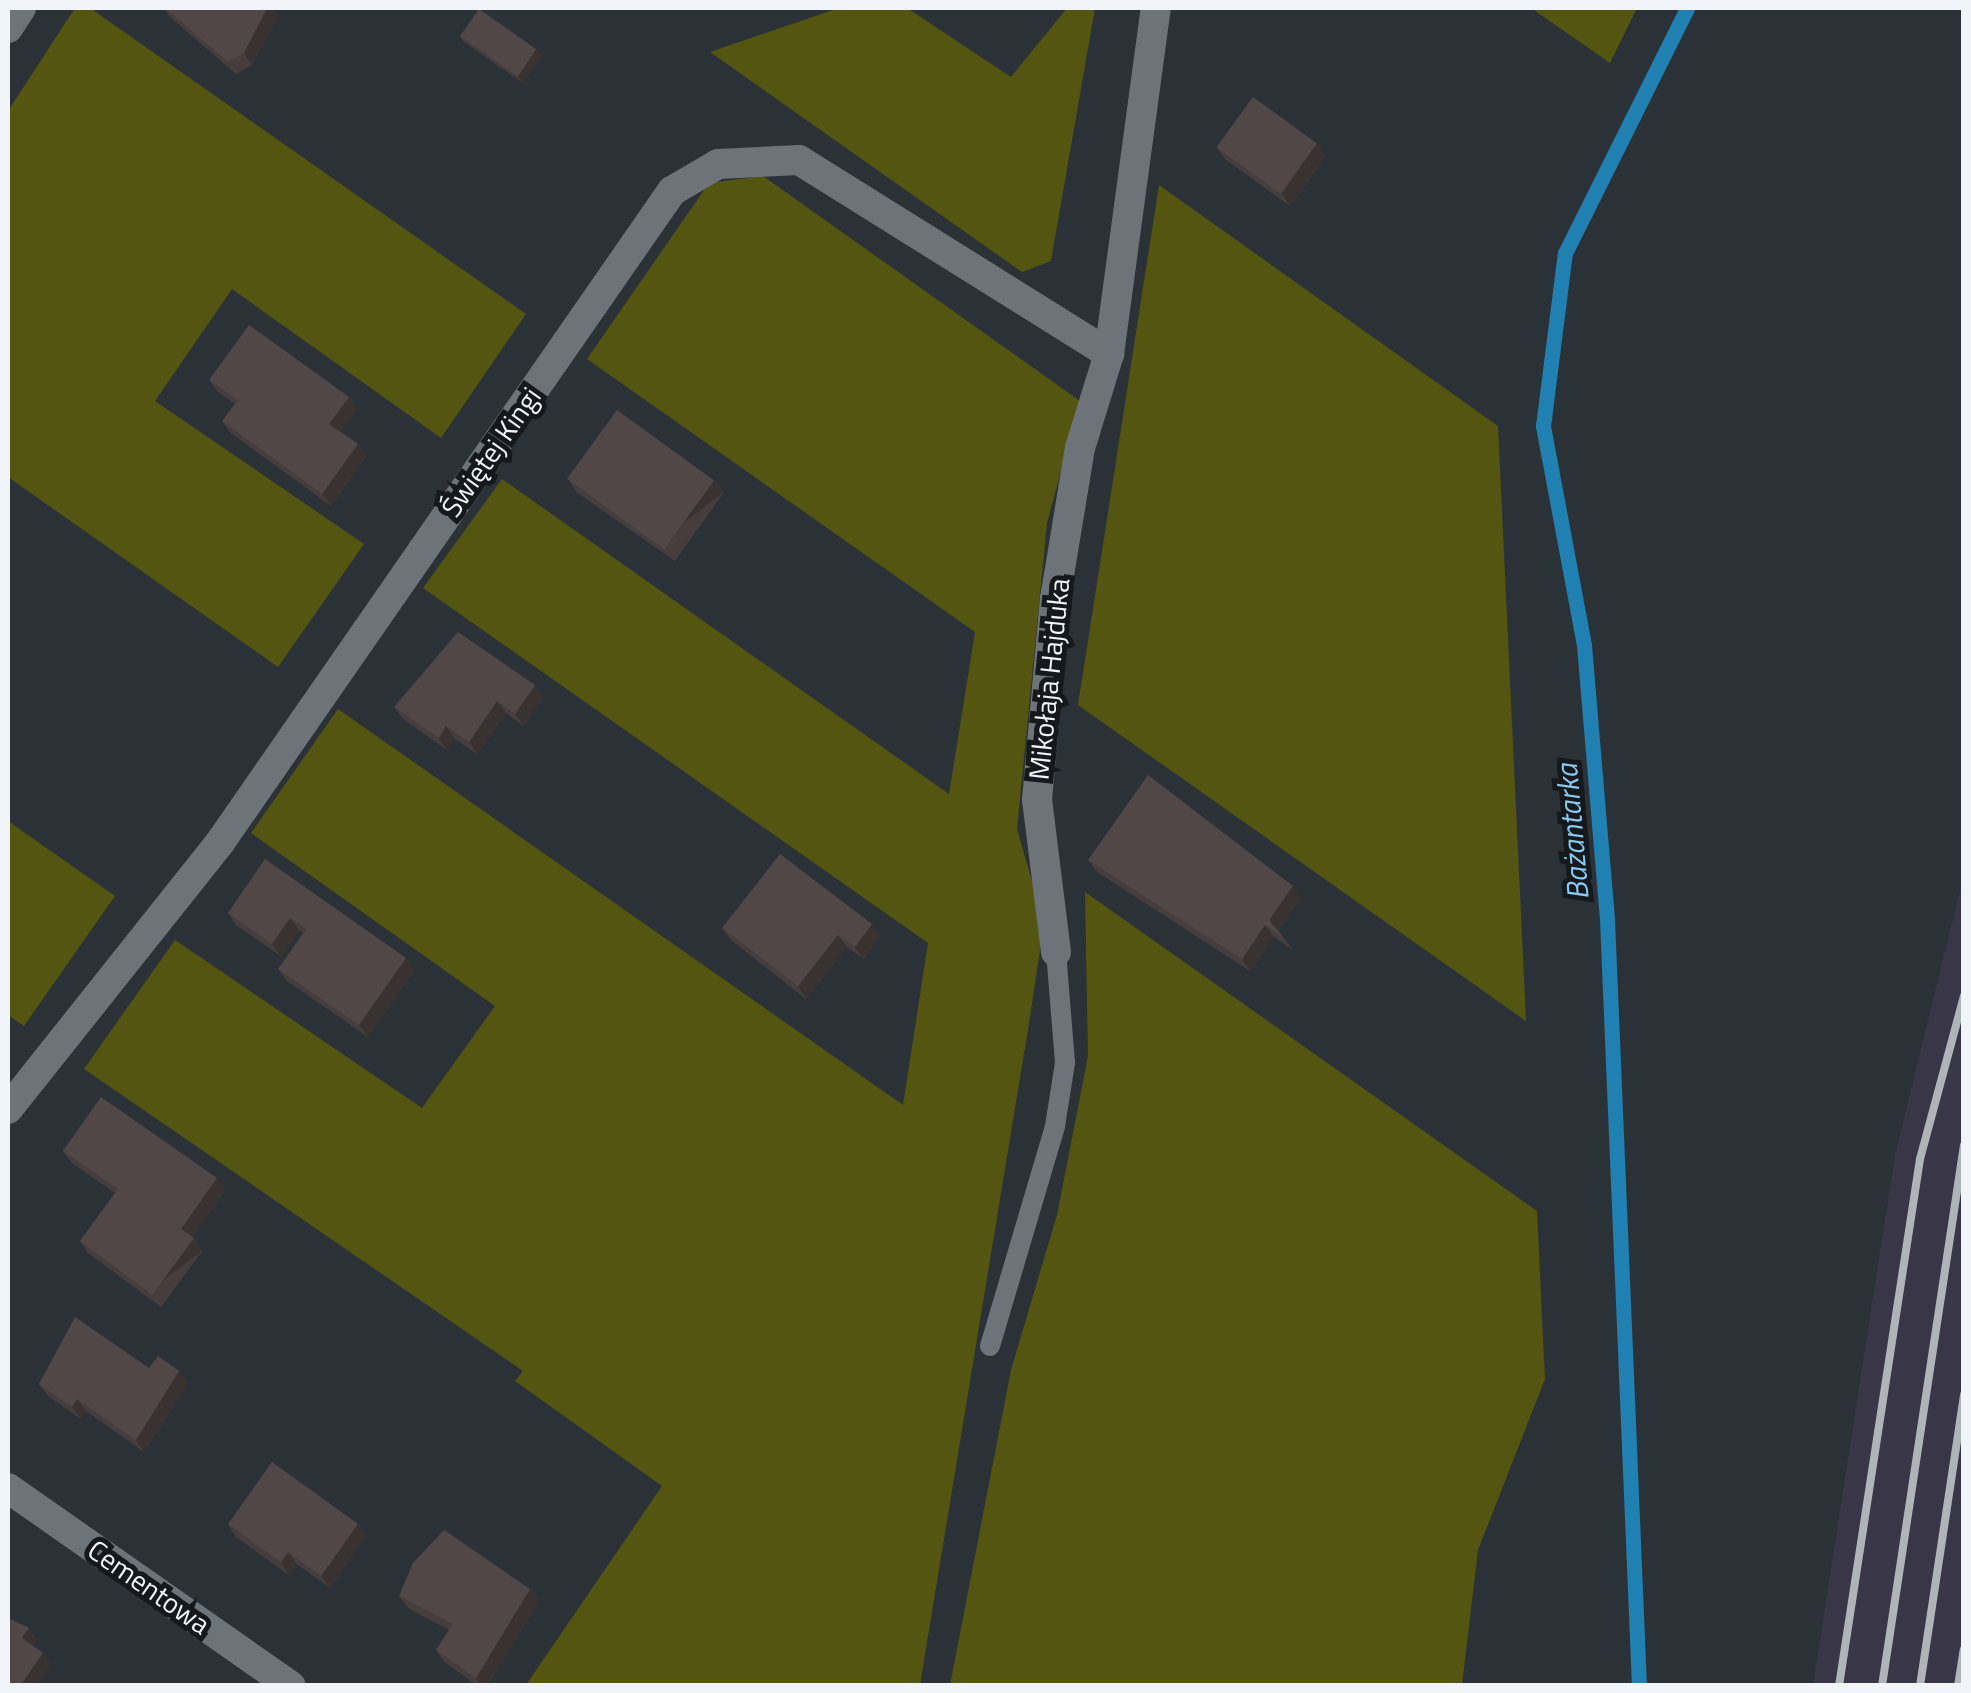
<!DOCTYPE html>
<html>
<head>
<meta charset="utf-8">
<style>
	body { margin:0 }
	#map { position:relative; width:1971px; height:1693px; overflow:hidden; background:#2b3237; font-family:"Titillium Web",sans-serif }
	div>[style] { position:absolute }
	.industrial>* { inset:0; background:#393647 }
	.green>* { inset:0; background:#545511 }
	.stream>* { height:15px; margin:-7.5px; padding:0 7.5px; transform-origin:7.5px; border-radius:7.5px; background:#2080b2 }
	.lane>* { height:20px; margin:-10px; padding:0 10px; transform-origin:10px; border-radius:10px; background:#6c7379 }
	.street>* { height:30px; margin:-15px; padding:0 15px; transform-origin:15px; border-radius:15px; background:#6c7379 }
	.rail>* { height:8px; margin:-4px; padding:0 4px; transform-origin:4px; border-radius:4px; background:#afb4b8 }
	.wall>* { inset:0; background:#463d3c }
	.shaded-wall>* { inset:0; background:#393231; transform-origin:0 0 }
	.building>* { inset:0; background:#514746; transform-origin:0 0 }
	span { translate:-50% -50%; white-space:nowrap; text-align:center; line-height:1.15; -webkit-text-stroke:10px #16191c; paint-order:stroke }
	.street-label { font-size:28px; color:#f1f5f9 }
	.water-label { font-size:30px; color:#8ac9f1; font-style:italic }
	.frame { position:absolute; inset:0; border:10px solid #f1f5f9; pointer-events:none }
</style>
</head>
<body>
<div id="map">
	<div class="industrial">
		<div style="clip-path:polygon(1963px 878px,1963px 1685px,1813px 1685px,1895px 1155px)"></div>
	</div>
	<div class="green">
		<div style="clip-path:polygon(75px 8px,90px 8px,526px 314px,441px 438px,232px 289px,155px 401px,364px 544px,278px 667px,8px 477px,8px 111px)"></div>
		<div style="clip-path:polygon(839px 8px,907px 8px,1011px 77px,1067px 8px,1095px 8px,1051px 261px,1022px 272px,710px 52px)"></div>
		<div style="clip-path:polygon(1531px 8px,1637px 8px,1610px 63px)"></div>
		<div style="clip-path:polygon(763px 176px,1080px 401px,1047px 523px,1017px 829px,1044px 923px,1030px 1017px,920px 1685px,526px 1685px,662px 1486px,515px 1381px,523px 1371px,84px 1069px,175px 940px,422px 1108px,495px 1006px,251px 833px,338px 709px,903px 1105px,928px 943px,423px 588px,502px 479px,949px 794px,975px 632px,587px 359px,709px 183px)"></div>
		<div style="clip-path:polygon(1159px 185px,1498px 426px,1526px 1021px,1078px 705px)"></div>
		<div style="clip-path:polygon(8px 821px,115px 896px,24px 1026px,8px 1015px)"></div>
		<div style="clip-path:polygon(1085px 892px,1537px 1211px,1545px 1379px,1478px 1550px,1462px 1685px,950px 1685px,1011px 1370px,1057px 1215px,1088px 1056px)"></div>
	</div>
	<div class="stream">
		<div style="left:1639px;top:1686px;width:768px;rotate:-92.39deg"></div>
		<div style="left:1607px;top:919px;width:275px;rotate:-94.8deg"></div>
		<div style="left:1584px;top:645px;width:223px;rotate:-100.6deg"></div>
		<div style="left:1543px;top:426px;width:174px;rotate:-82.8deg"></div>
		<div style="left:1565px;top:253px;width:274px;rotate:-63.5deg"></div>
	</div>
	<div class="lane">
		<div style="left:990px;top:1346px;width:229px;rotate:-73.5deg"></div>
		<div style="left:1055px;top:1126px;width:64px;rotate:-81deg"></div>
		<div style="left:1065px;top:1063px;width:111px;rotate:-94.6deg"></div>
	</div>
	<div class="street">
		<div style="left:8px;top:28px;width:24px;rotate:-57deg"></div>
		<div style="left:1056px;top:952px;width:153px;rotate:-97.1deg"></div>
		<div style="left:1037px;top:800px;width:202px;rotate:-84.9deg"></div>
		<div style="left:1055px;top:599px;width:153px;rotate:-80.6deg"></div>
		<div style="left:1080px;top:448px;width:98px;rotate:-72.9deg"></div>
		<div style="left:1109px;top:354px;width:349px;rotate:-82.3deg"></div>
		<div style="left:8px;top:1109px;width:342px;rotate:-51.5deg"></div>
		<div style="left:221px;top:841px;width:791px;rotate:-55.25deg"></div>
		<div style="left:672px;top:191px;width:53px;rotate:-30.4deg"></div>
		<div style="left:718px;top:164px;width:81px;rotate:-2.8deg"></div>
		<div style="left:799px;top:160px;width:366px;rotate:32deg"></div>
		<div style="left:8px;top:1488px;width:345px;rotate:35deg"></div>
	</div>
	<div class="rail">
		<div style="left:1839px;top:1686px;width:533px;rotate:-81.26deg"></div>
		<div style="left:1920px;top:1159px;width:169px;rotate:-74.9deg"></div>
		<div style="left:1882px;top:1686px;width:547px;rotate:-81.38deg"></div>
		<div style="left:1920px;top:1686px;width:295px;rotate:-81.4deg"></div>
		<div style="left:1958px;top:1686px;width:37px;rotate:-81deg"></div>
	</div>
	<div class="wall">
		<div style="clip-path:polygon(164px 8px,272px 8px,278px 15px,252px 65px,236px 74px,170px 17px)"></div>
		<div style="clip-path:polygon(460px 36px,542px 56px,523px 83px,464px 42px)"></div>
		<div style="clip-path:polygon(1317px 143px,1326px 156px,1290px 206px,1226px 160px,1217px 148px)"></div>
		<div style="clip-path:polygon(209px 380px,349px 397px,357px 409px,341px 432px,358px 444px,366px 457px,331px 506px,231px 433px,222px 421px,235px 404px,218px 392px)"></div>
		<div style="clip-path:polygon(568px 479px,724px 492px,675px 561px,576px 492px)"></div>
		<div style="clip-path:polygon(535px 685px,543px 698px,524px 726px,506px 713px,477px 754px,455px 739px,447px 750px,403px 719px,394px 707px)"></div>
		<div style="clip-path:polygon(265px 859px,414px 970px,368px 1037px,287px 981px,278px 969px,303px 933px,299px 930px,281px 956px,236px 925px,228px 913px)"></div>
		<div style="clip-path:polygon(1088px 860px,1301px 898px,1278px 931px,1293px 950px,1274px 937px,1250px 971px,1097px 872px)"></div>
		<div style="clip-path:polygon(872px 924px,880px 936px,864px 959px,847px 947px,806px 999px,731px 940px,722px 928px)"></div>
		<div style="clip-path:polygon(63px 1151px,225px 1190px,192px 1237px,203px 1250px,161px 1307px,88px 1253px,80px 1241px,115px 1193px,72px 1163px)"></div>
		<div style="clip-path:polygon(149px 1368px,188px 1383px,144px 1452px,86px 1411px,81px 1419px,48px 1396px,39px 1384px)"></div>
		<div style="clip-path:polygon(228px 1524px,358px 1524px,366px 1536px,330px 1588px,297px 1564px,289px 1575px,236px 1537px)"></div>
		<div style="clip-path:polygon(530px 1589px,539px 1601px,487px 1686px,478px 1686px,444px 1662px,436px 1650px,449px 1630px,408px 1608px,399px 1596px)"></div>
	</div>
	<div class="shaded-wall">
		<div style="clip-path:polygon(267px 8px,272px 8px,278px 15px,252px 65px,244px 53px)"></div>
		<div style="clip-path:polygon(537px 49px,542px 56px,523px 83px,518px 77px)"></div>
		<div style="clip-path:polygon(1317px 143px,1326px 156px,1290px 206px,1282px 194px)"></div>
		<div style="clip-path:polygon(349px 397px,357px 409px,338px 436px,329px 424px)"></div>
		<div style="clip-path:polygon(358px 444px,366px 457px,331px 506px,322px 494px)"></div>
		<div style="left:715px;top:480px;width:15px;height:85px;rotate:53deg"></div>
		<div style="clip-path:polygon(535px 685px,543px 698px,524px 726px,515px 714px)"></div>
		<div style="clip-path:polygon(497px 701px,506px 713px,477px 754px,469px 742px)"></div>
		<div style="clip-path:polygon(446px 726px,455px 739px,447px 750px,439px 738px)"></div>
		<div style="clip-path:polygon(1293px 886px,1301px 898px,1277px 932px,1269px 920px)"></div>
		<div style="clip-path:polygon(290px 918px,299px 930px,281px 956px,272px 944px)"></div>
		<div style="clip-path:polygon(872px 924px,880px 936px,864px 959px,855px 947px)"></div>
		<div style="clip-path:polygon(1265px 925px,1274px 937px,1250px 971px,1242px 959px)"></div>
		<div style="clip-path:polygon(838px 935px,847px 947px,806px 999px,798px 986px)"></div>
		<div style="clip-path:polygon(406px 958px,414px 970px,368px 1037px,359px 1025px)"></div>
		<div style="clip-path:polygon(217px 1178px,225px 1190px,190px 1241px,181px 1229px)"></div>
		<div style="left:194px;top:1238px;width:15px;height:71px;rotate:53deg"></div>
		<div style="clip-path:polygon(179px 1371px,188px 1383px,144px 1452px,136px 1440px)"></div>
		<div style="clip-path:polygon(77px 1399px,86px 1411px,81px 1419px,72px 1407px)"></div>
		<div style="clip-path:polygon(358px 1524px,366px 1536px,330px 1588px,321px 1576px)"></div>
		<div style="clip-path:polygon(288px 1552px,297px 1564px,289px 1575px,281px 1562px)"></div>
		<div style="clip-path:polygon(530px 1589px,539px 1601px,487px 1686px,481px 1686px,476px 1678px)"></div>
		<div style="clip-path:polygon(29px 1628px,38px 1640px,30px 1650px,22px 1638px)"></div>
		<div style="clip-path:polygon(43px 1653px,51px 1665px,37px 1686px,20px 1686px)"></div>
	</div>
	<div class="building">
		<div style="clip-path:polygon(165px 8px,267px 8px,244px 53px,228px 62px)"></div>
		<div style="left:479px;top:9px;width:70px;height:33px;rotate:35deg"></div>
		<div style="left:1253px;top:97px;width:79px;height:62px;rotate:36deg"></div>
		<div style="clip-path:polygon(249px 325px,349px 397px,329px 424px,358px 444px,322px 494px,222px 421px,238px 400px,209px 380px)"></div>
		<div style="left:617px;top:410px;width:120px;height:85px;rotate:36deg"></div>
		<div style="clip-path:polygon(458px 632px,535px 685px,515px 714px,497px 701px,469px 742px,446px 726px,439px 738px,394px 707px)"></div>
		<div style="clip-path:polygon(1148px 775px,1293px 886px,1269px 920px,1284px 938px,1265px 925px,1242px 959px,1088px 860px)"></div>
		<div style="clip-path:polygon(780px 854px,872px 924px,855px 947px,838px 935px,798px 986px,722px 928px)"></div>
		<div style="clip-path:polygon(265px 859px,406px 958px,359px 1025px,278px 969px,307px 929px,290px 918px,272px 944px,228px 913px)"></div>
		<div style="clip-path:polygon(101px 1097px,217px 1178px,181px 1229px,194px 1238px,152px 1295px,80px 1241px,118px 1189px,63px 1151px)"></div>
		<div style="clip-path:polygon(75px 1317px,149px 1368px,158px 1356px,179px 1371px,136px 1440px,77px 1399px,72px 1407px,39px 1384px)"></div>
		<div style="clip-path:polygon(272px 1462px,358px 1524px,321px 1576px,288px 1552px,281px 1562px,228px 1524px)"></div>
		<div style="clip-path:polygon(444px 1530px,530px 1589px,476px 1678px,436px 1650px,453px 1624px,399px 1596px,413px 1563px)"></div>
		<div style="clip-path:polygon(8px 1618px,29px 1628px,22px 1638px,43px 1653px,20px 1686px,8px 1686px)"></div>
	</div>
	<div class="street-label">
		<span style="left:491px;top:452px;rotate:-55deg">Świętej Kingi</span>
		<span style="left:1049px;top:679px;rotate:-84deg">Mikołaja Hajduka</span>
		<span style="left:149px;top:1587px;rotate:35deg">Cementowa</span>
	</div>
	<div class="water-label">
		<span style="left:1572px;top:832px;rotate:-95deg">Bażantarka</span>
	</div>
	<div class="frame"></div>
</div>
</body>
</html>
